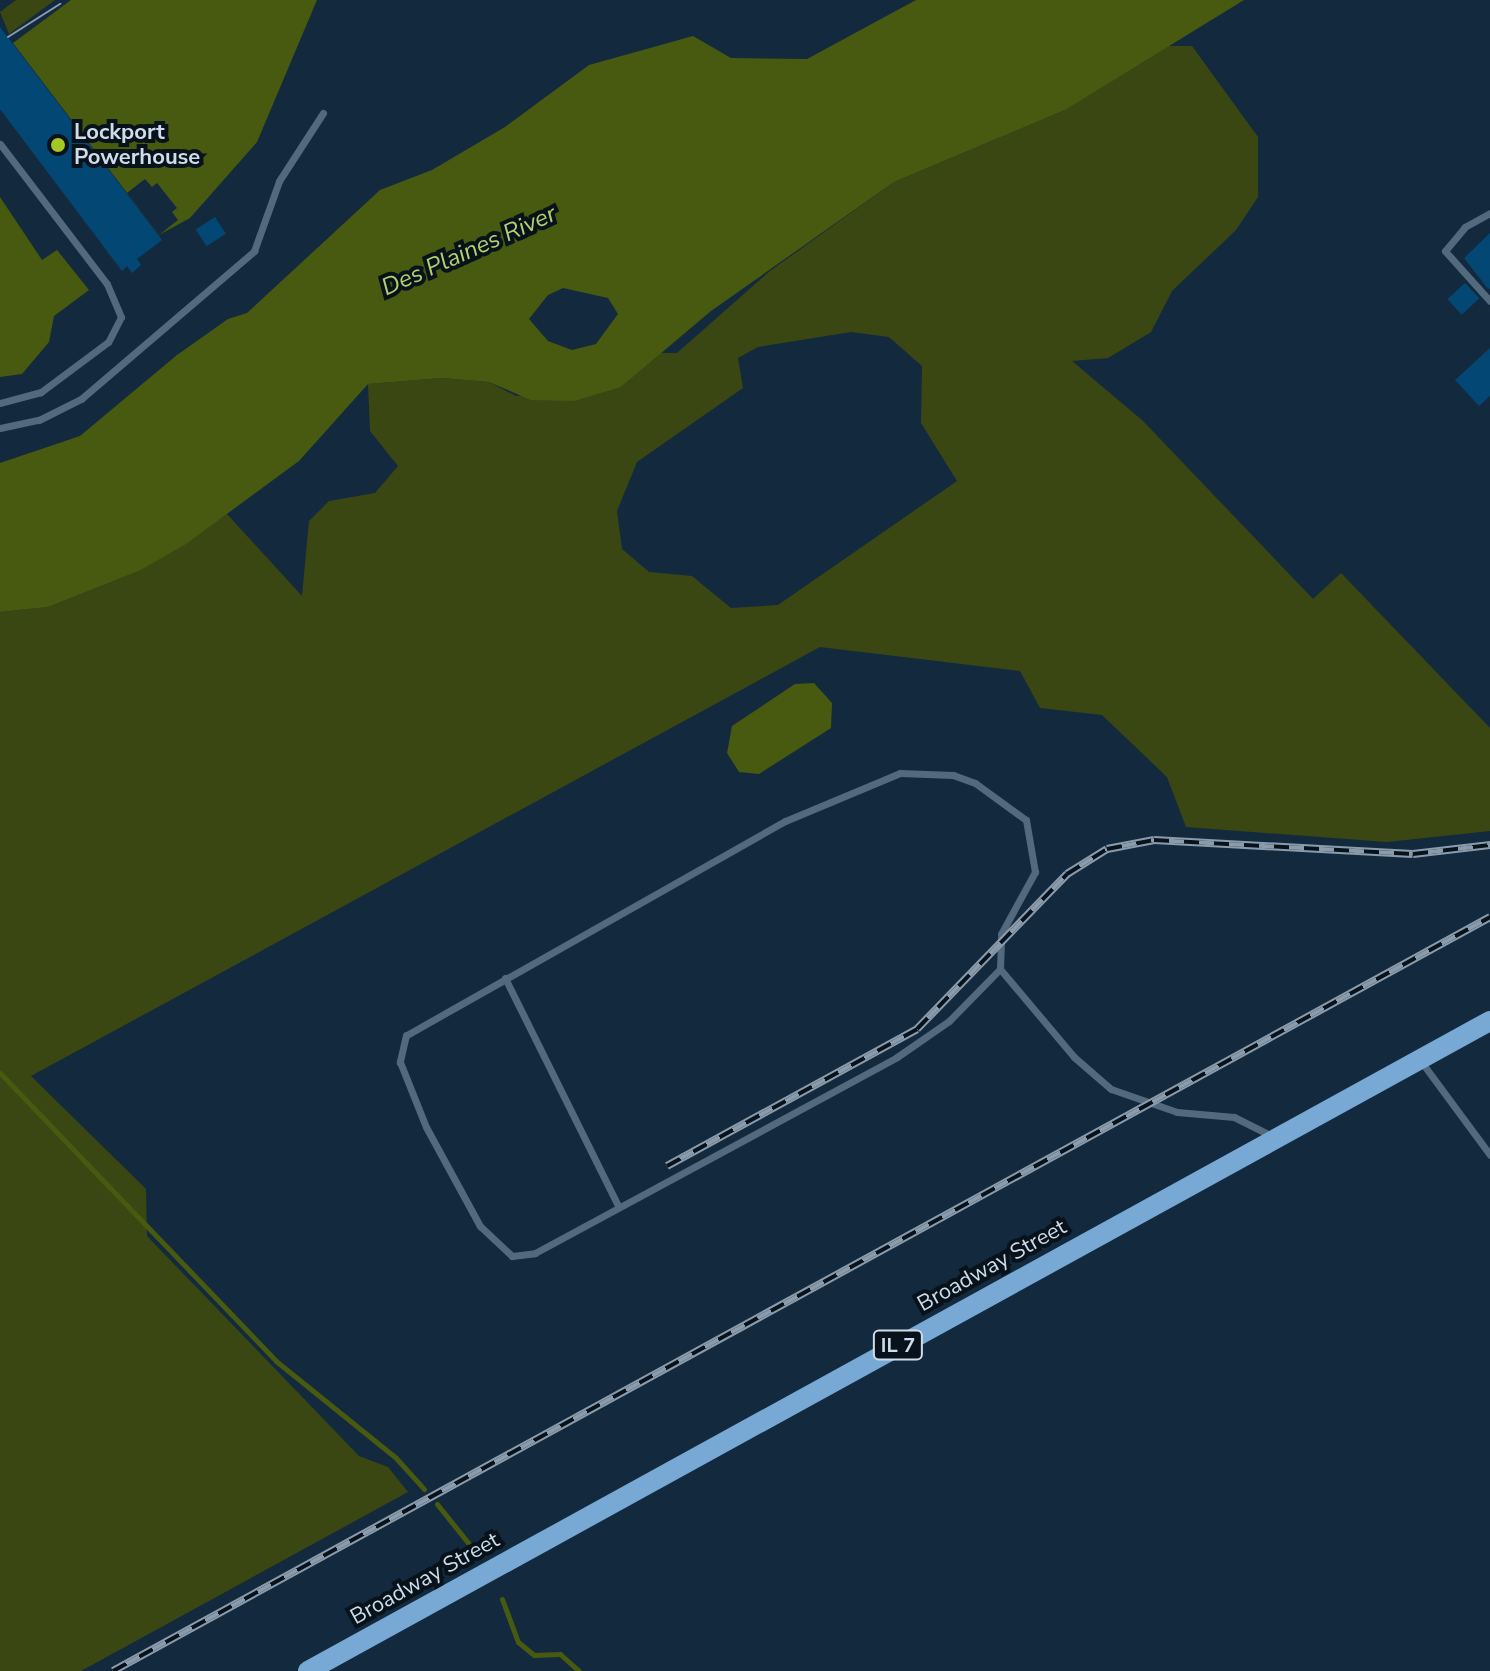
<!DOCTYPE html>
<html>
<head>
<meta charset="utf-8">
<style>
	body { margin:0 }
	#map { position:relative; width:1490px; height:1671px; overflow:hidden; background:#132a3e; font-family:"Nunito Sans",sans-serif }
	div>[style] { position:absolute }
	.green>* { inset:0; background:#3a4712 }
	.water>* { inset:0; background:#485910 }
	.pier>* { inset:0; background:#132a3e }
	.stream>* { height:5px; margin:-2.5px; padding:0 2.5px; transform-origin:2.5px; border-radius:2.5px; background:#485910 }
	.building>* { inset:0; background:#034774; transform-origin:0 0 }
	.service>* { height:7px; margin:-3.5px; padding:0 3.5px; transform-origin:3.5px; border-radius:3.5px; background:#52697e }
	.primary>* { height:20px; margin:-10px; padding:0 10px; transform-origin:10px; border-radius:10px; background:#78a9d5 }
	.tram>* { height:2px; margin:-1px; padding:0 1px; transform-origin:1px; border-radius:1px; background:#8a9cab }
	.rail>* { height:8px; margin-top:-4px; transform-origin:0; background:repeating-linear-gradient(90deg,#08121b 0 15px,#8a9cab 0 30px); box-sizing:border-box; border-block:2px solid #8a9cab }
	.dots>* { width:22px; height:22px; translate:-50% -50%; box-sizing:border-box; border:4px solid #08121b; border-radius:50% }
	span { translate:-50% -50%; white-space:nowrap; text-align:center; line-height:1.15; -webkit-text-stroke:8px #08121b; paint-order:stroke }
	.shield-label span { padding:2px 6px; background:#08121b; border:2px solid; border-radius:6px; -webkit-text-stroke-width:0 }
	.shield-label { font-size:20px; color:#cfddea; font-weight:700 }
	.poi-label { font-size:22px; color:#cfddea; font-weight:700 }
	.left { translate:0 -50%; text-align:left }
	.street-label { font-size:22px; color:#cfddea }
	.water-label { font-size:24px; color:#b4d06f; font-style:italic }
</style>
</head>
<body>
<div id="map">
	<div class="green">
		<div style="clip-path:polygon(16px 0,55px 0,9px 34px,0 12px)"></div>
		<div style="clip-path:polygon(evenodd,1163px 46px,1192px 46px,1258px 137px,1258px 197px,1236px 230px,1172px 291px,1151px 332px,1108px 358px,1072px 361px,1143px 421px,1313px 599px,1341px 573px,1490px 728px,1490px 831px,1387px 842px,1186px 827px,1167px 777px,1102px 715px,1040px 708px,1020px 671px,820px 647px,31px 1076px,146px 1189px,147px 1236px,359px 1456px,388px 1467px,408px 1492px,81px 1671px,0 1671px,0 612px,48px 607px,139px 571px,227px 514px,302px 596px,309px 521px,329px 501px,375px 493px,398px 466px,370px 431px,368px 384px,441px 378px,489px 382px,516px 396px,621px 387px,661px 353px,677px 353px,770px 271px,894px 182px,1065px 110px,1163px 46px,851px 332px,889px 337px,922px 366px,921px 423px,957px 481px,778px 605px,731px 608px,692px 576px,649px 572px,622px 549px,617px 511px,637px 462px,743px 388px,738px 358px,758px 347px,851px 332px)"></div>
	</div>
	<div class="water">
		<div style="clip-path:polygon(71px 0,317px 0,257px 142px,190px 218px,159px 235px,13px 43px)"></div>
		<div style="clip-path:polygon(evenodd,916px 0,1244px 0,1065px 110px,894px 182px,711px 311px,621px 387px,574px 401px,531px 400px,489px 382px,441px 378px,368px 384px,299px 461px,186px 544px,139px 571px,48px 607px,0 612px,0 463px,80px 436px,177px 355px,228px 319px,247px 313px,380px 190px,432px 170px,505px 127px,589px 65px,693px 36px,731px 58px,807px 59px,916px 0,563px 288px,608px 298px,618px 314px,596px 344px,572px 350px,548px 341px,529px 319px,548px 295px,563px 288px)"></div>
		<div style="clip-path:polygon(0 197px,42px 260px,57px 250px,89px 290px,54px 316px,49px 342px,22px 374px,0 377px)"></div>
		<div style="clip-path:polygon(814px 683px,832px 703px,831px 728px,759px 774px,739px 772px,727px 753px,732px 726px,795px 684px)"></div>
	</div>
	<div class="pier">
		<div style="clip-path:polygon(145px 179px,152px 187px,157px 183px,177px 208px,172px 212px,178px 220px,159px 235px,127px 193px)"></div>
	</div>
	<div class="stream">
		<div style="left:0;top:1073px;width:399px;rotate:46.2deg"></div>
		<div style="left:276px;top:1361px;width:154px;rotate:38.9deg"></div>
		<div style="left:396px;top:1458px;width:42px;rotate:47.9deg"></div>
		<div style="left:437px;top:1504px;width:58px;rotate:51.3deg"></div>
		<div style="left:502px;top:1599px;width:46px;rotate:69.6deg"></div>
		<div style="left:518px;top:1642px;width:21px;rotate:39deg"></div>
		<div style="left:534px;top:1655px;width:26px;rotate:-2deg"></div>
		<div style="left:560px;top:1654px;width:25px;rotate:42deg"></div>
	</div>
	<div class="building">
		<div style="clip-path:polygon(0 27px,162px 240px,137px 259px,141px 265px,132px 273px,127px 266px,122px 271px,0 109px)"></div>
		<div style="left:215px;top:217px;width:20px;height:23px;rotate:57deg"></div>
		<div style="clip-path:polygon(1490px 233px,1490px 288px,1488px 289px,1464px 258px)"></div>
		<div style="left:1465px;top:283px;width:21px;height:24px;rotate:47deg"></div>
		<div style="clip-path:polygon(1490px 348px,1490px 396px,1479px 406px,1455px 380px)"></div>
	</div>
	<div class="service">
		<div style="left:0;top:144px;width:176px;rotate:52.6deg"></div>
		<div style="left:107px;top:284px;width:36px;rotate:67deg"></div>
		<div style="left:121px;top:317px;width:28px;rotate:117deg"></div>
		<div style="left:108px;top:342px;width:84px;rotate:143.3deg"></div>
		<div style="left:41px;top:392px;width:42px;rotate:165deg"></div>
		<div style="left:1490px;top:213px;width:29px;rotate:151deg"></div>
		<div style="left:1465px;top:227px;width:31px;rotate:130deg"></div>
		<div style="left:1445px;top:251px;width:67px;rotate:48deg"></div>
		<div style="left:0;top:428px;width:40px;rotate:-12deg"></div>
		<div style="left:39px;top:420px;width:47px;rotate:-26.6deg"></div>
		<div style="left:81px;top:399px;width:228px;rotate:-40.5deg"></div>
		<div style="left:254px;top:251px;width:74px;rotate:-70.3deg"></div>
		<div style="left:279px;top:181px;width:81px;rotate:-57.1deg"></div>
		<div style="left:1000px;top:969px;width:35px;rotate:-88deg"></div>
		<div style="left:1001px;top:934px;width:71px;rotate:-61.3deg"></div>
		<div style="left:1035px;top:872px;width:53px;rotate:-99.8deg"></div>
		<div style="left:1026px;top:820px;width:63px;rotate:-144deg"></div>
		<div style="left:975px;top:783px;width:23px;rotate:-160deg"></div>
		<div style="left:953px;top:775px;width:53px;rotate:-177.8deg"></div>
		<div style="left:900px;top:773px;width:125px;rotate:157.3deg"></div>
		<div style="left:785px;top:821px;width:435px;rotate:150.5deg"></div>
		<div style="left:406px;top:1035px;width:28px;rotate:103deg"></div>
		<div style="left:400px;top:1062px;width:70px;rotate:68.2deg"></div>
		<div style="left:426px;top:1127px;width:113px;rotate:61.4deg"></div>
		<div style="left:480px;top:1226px;width:44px;rotate:43.2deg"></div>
		<div style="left:512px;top:1256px;width:23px;rotate:-7deg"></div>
		<div style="left:535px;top:1253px;width:412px;rotate:-28.4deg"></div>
		<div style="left:897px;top:1057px;width:63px;rotate:-34.7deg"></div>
		<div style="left:949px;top:1021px;width:73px;rotate:-45.6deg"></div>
		<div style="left:1000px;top:969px;width:115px;rotate:49.9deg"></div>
		<div style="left:1074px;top:1057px;width:49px;rotate:40.9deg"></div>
		<div style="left:1111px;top:1089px;width:70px;rotate:19.2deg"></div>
		<div style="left:1177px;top:1112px;width:57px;rotate:5deg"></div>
		<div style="left:1234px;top:1117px;width:42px;rotate:26.6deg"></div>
		<div style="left:505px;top:978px;width:254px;rotate:63.6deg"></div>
		<div style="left:1420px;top:1060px;width:118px;rotate:53.6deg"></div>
	</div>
	<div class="primary">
		<div style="left:308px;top:1671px;width:1349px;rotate:-28.81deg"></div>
	</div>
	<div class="tram">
		<div style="left:8px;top:37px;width:62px;rotate:-32.4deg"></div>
	</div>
	<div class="rail">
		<div style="left:667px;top:1166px;width:285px;rotate:-28.7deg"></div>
		<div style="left:917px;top:1029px;width:216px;rotate:-45.9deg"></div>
		<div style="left:1067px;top:874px;width:47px;rotate:-32deg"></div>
		<div style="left:1107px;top:849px;width:48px;rotate:-10.8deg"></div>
		<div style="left:1154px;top:840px;width:259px;rotate:3.1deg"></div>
		<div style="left:1413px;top:854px;width:78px;rotate:-6.7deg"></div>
		<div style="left:113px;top:1671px;width:1570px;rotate:-28.7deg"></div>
	</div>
	<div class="dots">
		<div style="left:58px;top:145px;background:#a4c824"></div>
	</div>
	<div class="shield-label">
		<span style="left:898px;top:1345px">IL 7</span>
	</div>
	<div class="poi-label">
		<span class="left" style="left:74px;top:145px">Lockport<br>Powerhouse</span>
	</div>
	<div class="street-label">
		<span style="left:992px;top:1266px;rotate:-29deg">Broadway Street</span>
		<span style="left:425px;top:1579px;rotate:-29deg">Broadway Street</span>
	</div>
	<div class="water-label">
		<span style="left:469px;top:251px;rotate:-24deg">Des Plaines River</span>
	</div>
</div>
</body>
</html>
